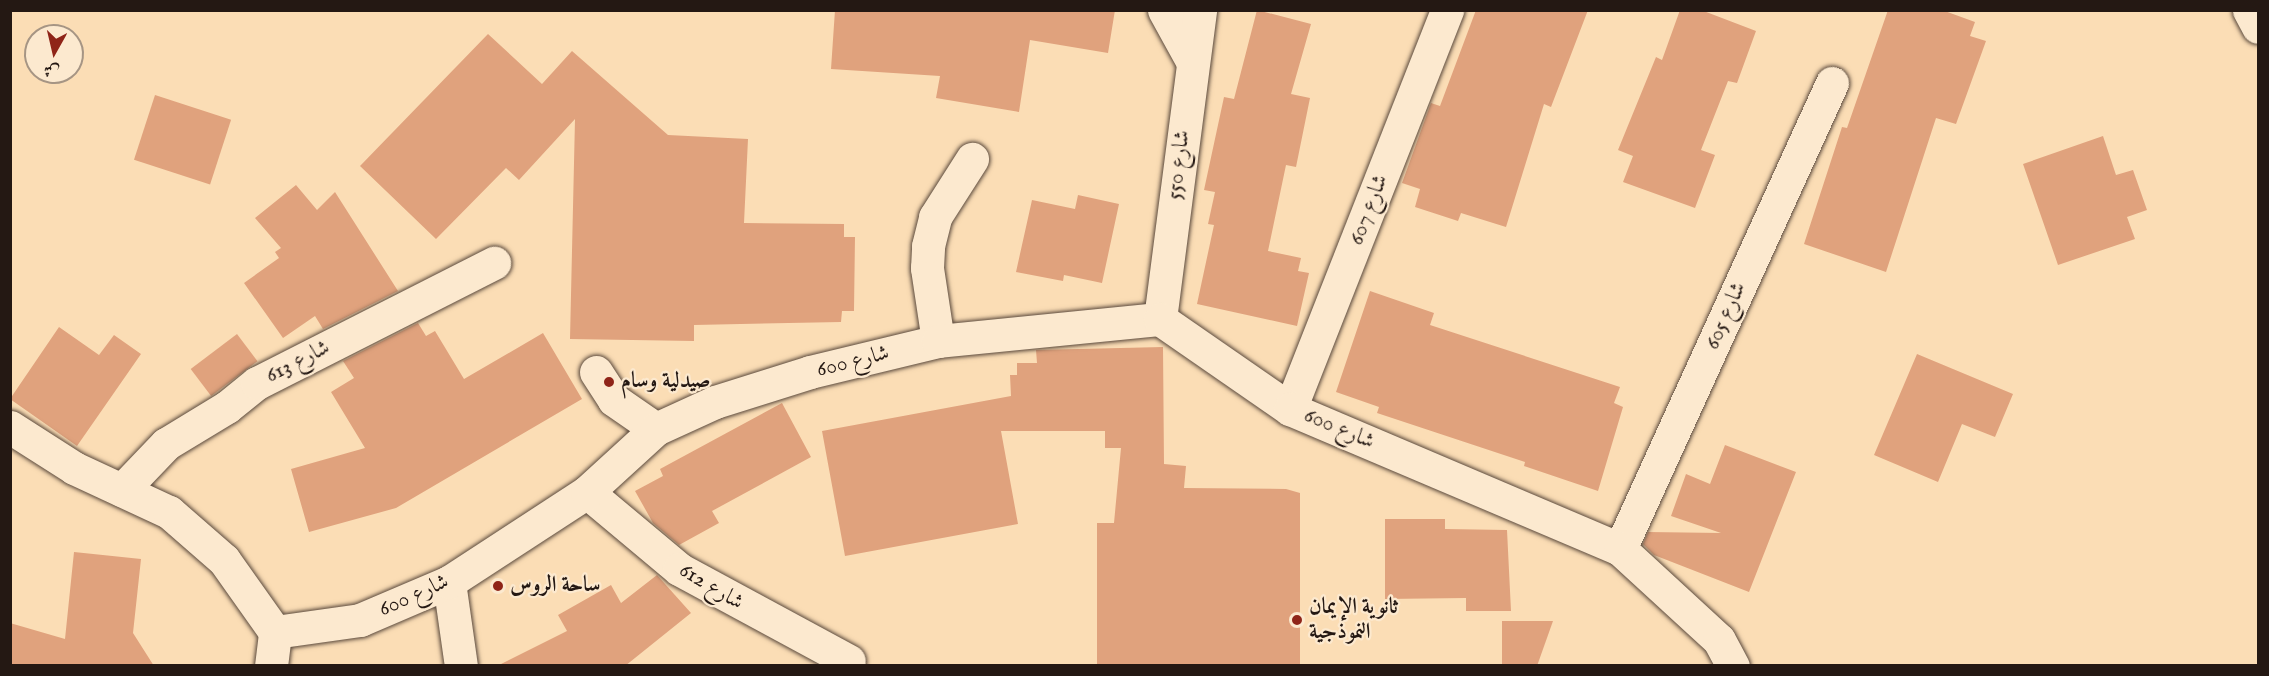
<!DOCTYPE html>
<html>
<head>
<meta charset="utf-8">
<style>
	body { margin:0 }
	#map { position:relative; width:2269px; height:676px; overflow:hidden; background:#fbddb5; font-family:"IM FELL English",Amiri,serif }
	div>[style] { position:absolute }
	.building>* { inset:0; background:#e0a27d; transform-origin:0 0 }
	.roads { filter:drop-shadow(0 0 2px #5a493c) drop-shadow(0 0 2px #5a493c) }
	.minor>* { height:33px; margin:-16.5px; padding:0 16.5px; transform-origin:16.5px; border-radius:16.5px; background:#fce9cf }
	.secondary>* { height:33px; margin:-16.5px; padding:0 16.5px; transform-origin:16.5px; border-radius:16.5px; background:#fce9cf }
	.dots>* { width:16px; height:16px; translate:-50% -50%; box-sizing:border-box; border:3px solid #fce9cf; border-radius:50% }
	span { translate:-50% -50%; white-space:nowrap; text-align:center; line-height:1.15; -webkit-text-stroke:4.5px #fce9cf; paint-order:stroke }
	.street-label { font-size:22px; color:#241813 }
	.poi-label { font-size:22px; color:#241813; font-weight:700 }
	.left { translate:0 -50%; text-align:left }
	.frame { position:absolute; inset:0; border:12px solid #241813; pointer-events:none }
	.north { position:absolute; left:24px; top:24px; width:60px; height:60px; box-sizing:border-box; background:#fce9cf; border:2px solid #a69584; border-radius:50%; rotate:188deg; font-size:16px; font-weight:700; line-height:24px; text-align:center; color:#241813 }
	.north::after { content:''; display:block; margin:auto; width:21px; height:27px; background:#8f2418; clip-path:polygon(50% 0,100% 100%,50% 72%,0 100%) }
</style>
</head>
<body>
<div id="map">
	<div class="building">
		<div style="clip-path:polygon(835px 10px,1115px 10px,1108px 53px,1030px 40px,1019px 112px,936px 98px,940px 76px,831px 69px)"></div>
		<div style="clip-path:polygon(1257px 10px,1311px 24px,1291px 94px,1310px 98px,1296px 167px,1286px 165px,1268px 251px,1301px 258px,1298px 271px,1309px 273px,1297px 326px,1197px 304px,1214px 225px,1208px 224px,1215px 192px,1204px 190px,1224px 97px,1234px 99px)"></div>
		<div style="clip-path:polygon(1476px 10px,1588px 10px,1551px 107px,1544px 104px,1506px 227px,1461px 213px,1458px 221px,1415px 207px,1420px 189px,1402px 183px,1431px 103px,1440px 106px)"></div>
		<div style="clip-path:polygon(1680px 10px,1701px 10px,1756px 31px,1737px 83px,1728px 81px,1701px 150px,1715px 155px,1695px 208px,1623px 182px,1633px 156px,1618px 150px,1656px 57px,1662px 60px)"></div>
		<div style="clip-path:polygon(1888px 10px,1942px 10px,1975px 22px,1970px 36px,1986px 41px,1956px 124px,1936px 118px,1886px 272px,1804px 244px,1842px 127px,1847px 128px)"></div>
		<div style="clip-path:polygon(488px 34px,542px 84px,572px 51px,668px 135px,748px 139px,744px 223px,844px 224px,844px 237px,855px 237px,854px 311px,842px 311px,841px 322px,694px 325px,694px 341px,570px 339px,575px 119px,519px 180px,506px 168px,436px 239px,360px 166px)"></div>
		<div style="left:155px;top:95px;width:80px;height:68px;rotate:18deg"></div>
		<div style="clip-path:polygon(2103px 136px,2116px 175px,2133px 170px,2147px 210px,2127px 217px,2135px 239px,2058px 265px,2023px 164px)"></div>
		<div style="clip-path:polygon(296px 185px,317px 210px,335px 192px,398px 291px,323px 329px,315px 316px,283px 338px,244px 283px,279px 258px,275px 252px,281px 248px,255px 218px)"></div>
		<div style="clip-path:polygon(1078px 195px,1119px 204px,1102px 283px,1064px 275px,1063px 281px,1016px 272px,1032px 200px,1075px 209px)"></div>
		<div style="clip-path:polygon(1370px 291px,1434px 313px,1430px 325px,1620px 387px,1614px 403px,1623px 407px,1598px 491px,1524px 466px,1525px 462px,1377px 413px,1379px 407px,1336px 392px)"></div>
		<div style="clip-path:polygon(418px 323px,426px 336px,435px 331px,464px 379px,543px 333px,582px 399px,396px 508px,309px 532px,291px 469px,365px 448px,331px 392px,354px 378px,343px 361px)"></div>
		<div style="clip-path:polygon(59px 327px,99px 355px,114px 335px,141px 354px,77px 446px,10px 399px)"></div>
		<div style="left:237px;top:334px;width:34px;height:58px;rotate:53deg"></div>
		<div style="clip-path:polygon(1163px 347px,1164px 464px,1186px 466px,1184px 488px,1286px 489px,1300px 493px,1300px 666px,1097px 666px,1097px 523px,1114px 523px,1121px 448px,1105px 448px,1105px 431px,1001px 431px,1018px 524px,845px 556px,822px 431px,1011px 396px,1010px 375px,1017px 375px,1017px 363px,1037px 363px,1036px 350px)"></div>
		<div style="clip-path:polygon(1917px 354px,2013px 394px,1995px 437px,1962px 424px,1938px 482px,1874px 455px)"></div>
		<div style="clip-path:polygon(782px 403px,811px 457px,712px 511px,719px 523px,679px 545px,653px 523px,635px 491px,663px 476px,660px 469px)"></div>
		<div style="clip-path:polygon(1725px 445px,1796px 472px,1749px 592px,1654px 555px,1643px 544px,1648px 532px,1721px 533px,1671px 516px,1686px 474px,1710px 484px)"></div>
		<div style="clip-path:polygon(1385px 519px,1445px 519px,1445px 529px,1507px 530px,1511px 611px,1466px 611px,1466px 598px,1385px 599px)"></div>
		<div style="clip-path:polygon(74px 552px,141px 559px,133px 633px,154px 666px,10px 666px,10px 623px,65px 639px)"></div>
		<div style="clip-path:polygon(657px 575px,691px 613px,625px 666px,497px 666px,567px 631px,558px 615px,611px 585px,621px 603px)"></div>
		<div style="clip-path:polygon(1502px 621px,1553px 621px,1537px 666px,1502px 666px)"></div>
	</div>
	<div class="roads">
		<div class="minor">
			<div style="left:1164px;top:10px;width:58px;rotate:61.2deg"></div>
			<div style="left:2249px;top:10px;width:19px;rotate:62deg"></div>
			<div style="left:938px;top:341px;width:74px;rotate:-98.6deg"></div>
			<div style="left:927px;top:268px;width:22px;rotate:-87deg"></div>
			<div style="left:928px;top:246px;width:30px;rotate:-76deg"></div>
			<div style="left:935px;top:217px;width:69px;rotate:-57.5deg"></div>
			<div style="left:596px;top:372px;width:33px;rotate:57deg"></div>
			<div style="left:614px;top:400px;width:51px;rotate:34.6deg"></div>
			<div style="left:1290px;top:409px;width:429px;rotate:-68.5deg"></div>
			<div style="left:122px;top:490px;width:64px;rotate:-46.3deg"></div>
			<div style="left:166px;top:444px;width:71px;rotate:-31.2deg"></div>
			<div style="left:227px;top:407px;width:38px;rotate:-39deg"></div>
			<div style="left:257px;top:383px;width:266px;rotate:-26.9deg"></div>
			<div style="left:587px;top:492px;width:120px;rotate:39.9deg"></div>
			<div style="left:679px;top:569px;width:193px;rotate:28.4deg"></div>
			<div style="left:1620px;top:549px;width:512px;rotate:-65.54deg"></div>
			<div style="left:449px;top:582px;width:85px;rotate:81.9deg"></div>
			<div style="left:271px;top:666px;width:34px;rotate:-83deg"></div>
		</div>
		<div class="secondary">
			<div style="left:1160px;top:319px;width:312px;rotate:-82.6deg"></div>
			<div style="left:10px;top:427px;width:76px;rotate:32.6deg"></div>
			<div style="left:74px;top:468px;width:105px;rotate:24.9deg"></div>
			<div style="left:169px;top:512px;width:73px;rotate:41.1deg"></div>
			<div style="left:224px;top:560px;width:88px;rotate:54.7deg"></div>
			<div style="left:275px;top:632px;width:86px;rotate:-8deg"></div>
			<div style="left:360px;top:620px;width:97px;rotate:-23.1deg"></div>
			<div style="left:449px;top:582px;width:165px;rotate:-33.1deg"></div>
			<div style="left:587px;top:492px;width:93px;rotate:-42.4deg"></div>
			<div style="left:656px;top:429px;width:65px;rotate:-24.6deg"></div>
			<div style="left:715px;top:402px;width:100px;rotate:-17.5deg"></div>
			<div style="left:810px;top:372px;width:132px;rotate:-13.6deg"></div>
			<div style="left:938px;top:341px;width:223px;rotate:-5.7deg"></div>
			<div style="left:1160px;top:319px;width:158px;rotate:34.7deg"></div>
			<div style="left:1290px;top:409px;width:358px;rotate:23deg"></div>
			<div style="left:1620px;top:549px;width:134px;rotate:42.6deg"></div>
			<div style="left:1719px;top:640px;width:30px;rotate:62deg"></div>
		</div>
	</div>
	<div class="dots">
		<div style="left:609px;top:382px;background:#8f2418"></div>
		<div style="left:498px;top:586px;background:#8f2418"></div>
		<div style="left:1297px;top:620px;background:#8f2418"></div>
	</div>
	<div class="street-label">
		<span style="left:1179px;top:165px;rotate:-83deg">شارع 550</span>
		<span style="left:1369px;top:210px;rotate:-69deg">شارع 607</span>
		<span style="left:1726px;top:316px;rotate:-66deg">شارع 605</span>
		<span style="left:298px;top:362px;rotate:-27deg">شارع 613</span>
		<span style="left:853px;top:362px;rotate:-14deg">شارع 600</span>
		<span style="left:1339px;top:429px;rotate:23deg">شارع 600</span>
		<span style="left:711px;top:587px;rotate:31deg">شارع 612</span>
		<span style="left:414px;top:596px;rotate:-24deg">شارع 600</span>
	</div>
	<div class="poi-label">
		<span class="left" style="left:621px;top:382px">صيدلية وسام</span>
		<span class="left" style="left:510px;top:586px">ساحة الروس</span>
		<span class="left" style="left:1309px;top:620px">ثانوية الإيمان<br>النموذجية</span>
	</div>
	<div class="frame"></div>
	<div class="north">ش</div>
</div>
</body>
</html>
